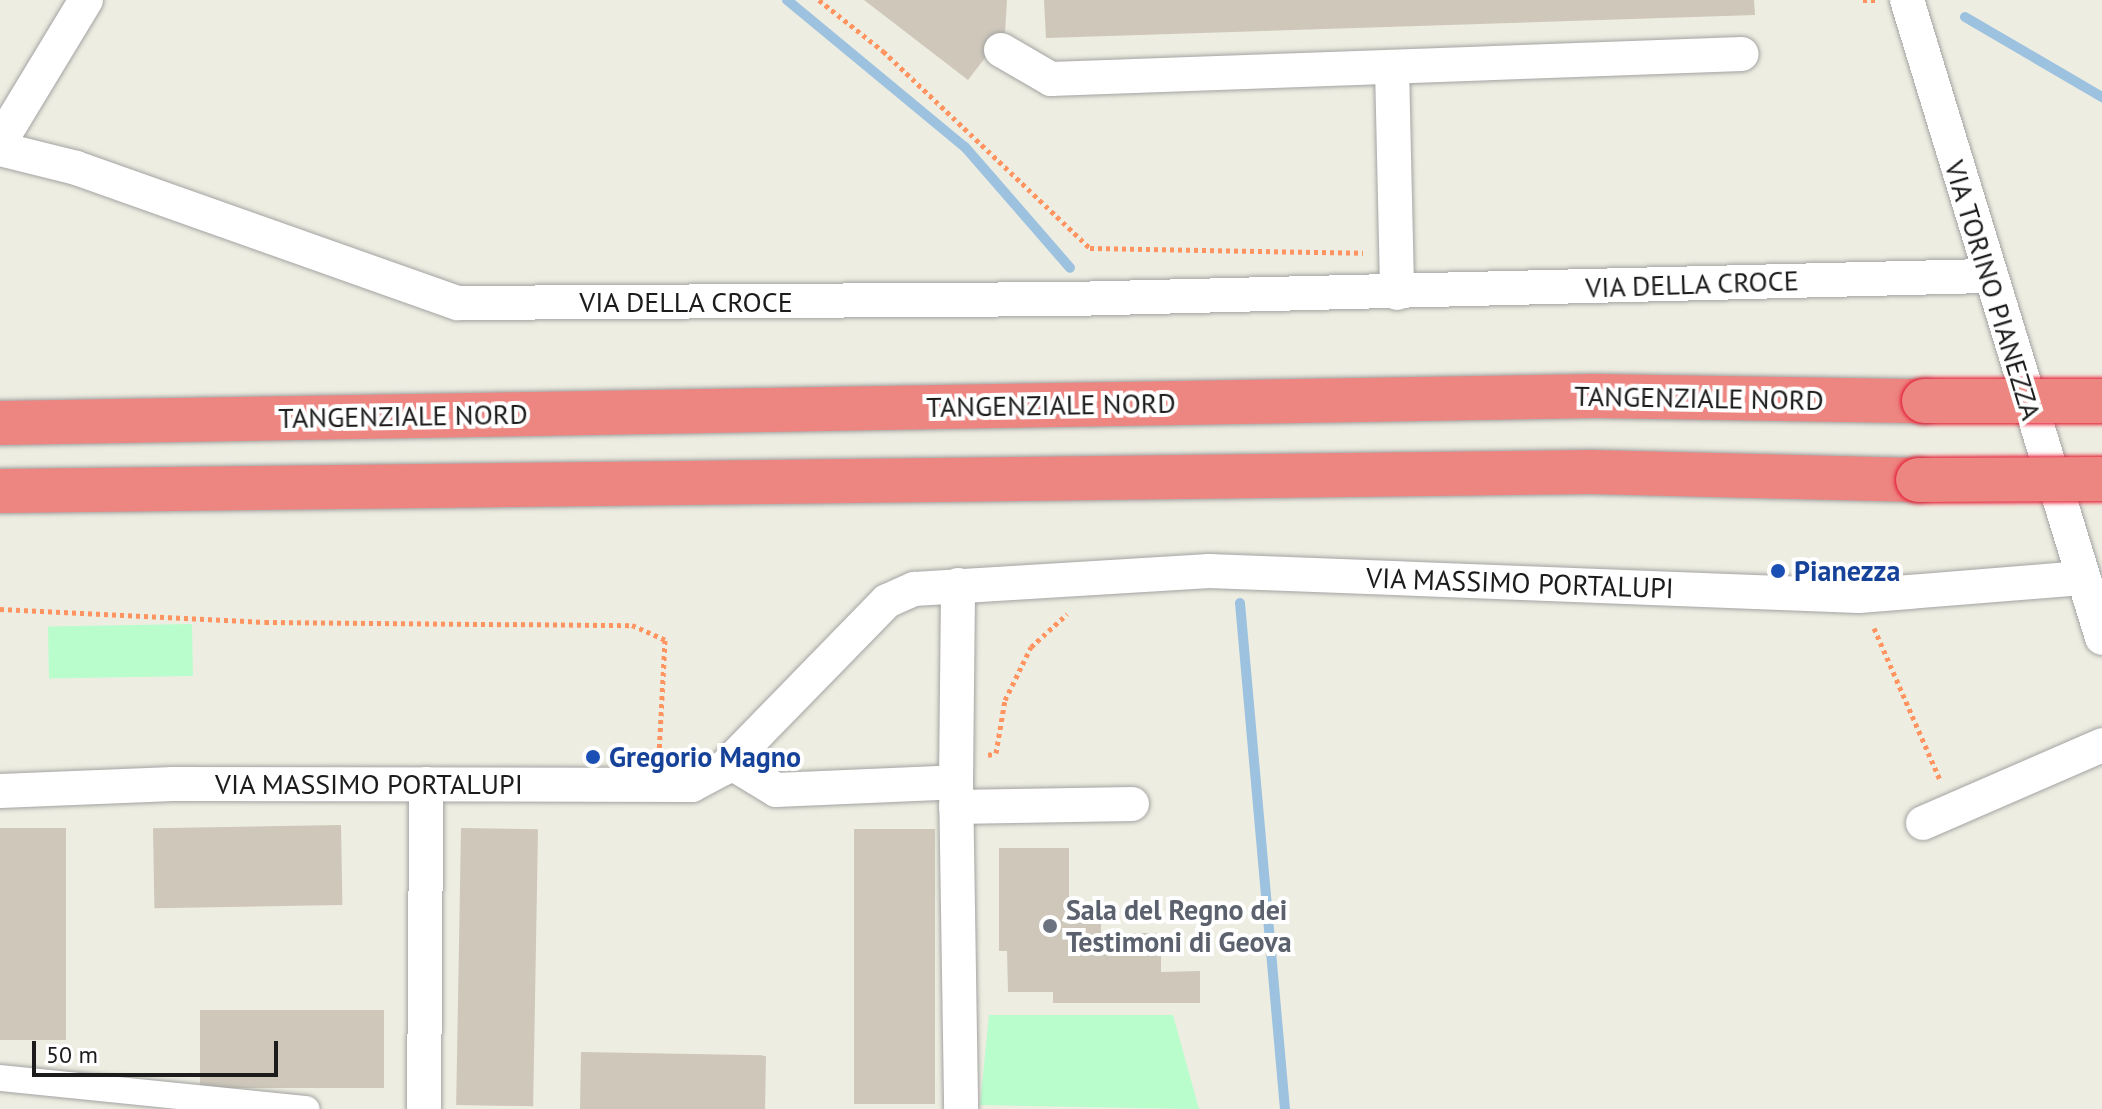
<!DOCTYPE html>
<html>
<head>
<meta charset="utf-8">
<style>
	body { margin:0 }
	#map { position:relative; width:2102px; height:1109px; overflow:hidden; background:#eeede1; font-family:"PT Sans",sans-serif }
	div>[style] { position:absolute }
	.park>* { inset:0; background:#b9fdcd; transform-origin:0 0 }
	.stream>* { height:10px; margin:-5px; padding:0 5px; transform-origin:5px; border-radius:5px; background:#9dc2e0 }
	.building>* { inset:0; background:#cec7ba; transform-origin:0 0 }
	.path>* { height:5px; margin-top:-2.5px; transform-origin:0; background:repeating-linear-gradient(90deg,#ff9461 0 4px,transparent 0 8px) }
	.roads { filter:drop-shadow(0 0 2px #a3a3a3) drop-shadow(0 0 2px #a3a3a3) }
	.pedestrian>* { height:26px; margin:-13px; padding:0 13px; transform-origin:13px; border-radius:13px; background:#fff }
	.minor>* { height:34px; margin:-17px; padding:0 17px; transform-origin:17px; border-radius:17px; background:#fff }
	.motorway>* { height:44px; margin:-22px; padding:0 22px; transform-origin:22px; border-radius:22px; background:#ed8581 }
	.bridges { filter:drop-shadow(0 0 2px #e4162f) drop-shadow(0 0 2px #e4162f) }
	.motorway-bridge>* { height:44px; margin:-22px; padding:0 22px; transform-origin:22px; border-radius:22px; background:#ed8581 }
	.dots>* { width:22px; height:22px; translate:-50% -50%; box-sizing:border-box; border:4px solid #fff; border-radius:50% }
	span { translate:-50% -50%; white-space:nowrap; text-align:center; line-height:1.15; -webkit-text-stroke:8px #fff; paint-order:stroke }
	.street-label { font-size:28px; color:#1c1c1c }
	.transit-label { font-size:28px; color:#164399; font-weight:700 }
	.left { translate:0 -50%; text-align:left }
	.worship-label { font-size:28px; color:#5b616d; font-weight:700 }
	.scale { position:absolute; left:32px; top:1041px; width:246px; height:36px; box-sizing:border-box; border:4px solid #1c1c1c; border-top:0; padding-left:10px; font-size:24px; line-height:28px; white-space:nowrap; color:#1c1c1c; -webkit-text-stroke:6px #fff; paint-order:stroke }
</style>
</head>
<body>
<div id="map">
	<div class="park">
		<div style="left:192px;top:624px;width:52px;height:144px;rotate:89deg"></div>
		<div style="clip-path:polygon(989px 1015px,1173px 1015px,1199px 1109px,980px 1105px)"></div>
	</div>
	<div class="stream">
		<div style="left:787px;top:0;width:231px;rotate:39.6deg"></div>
		<div style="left:965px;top:147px;width:160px;rotate:49deg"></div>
		<div style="left:1965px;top:17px;width:159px;rotate:30.3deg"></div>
		<div style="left:1240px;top:603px;width:508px;rotate:84.92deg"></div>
	</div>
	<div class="building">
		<div style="clip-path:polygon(864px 0,1007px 0,1005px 32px,968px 80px)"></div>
		<div style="clip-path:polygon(1044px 0,1754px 0,1755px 15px,1046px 38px)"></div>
		<div style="left:341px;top:825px;width:80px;height:188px;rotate:89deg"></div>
		<div style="left:0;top:828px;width:66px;height:212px"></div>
		<div style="left:461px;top:828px;width:77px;height:277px;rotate:1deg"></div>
		<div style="left:854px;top:829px;width:81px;height:275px"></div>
		<div style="clip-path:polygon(999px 848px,1069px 848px,1069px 902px,1082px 903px,1101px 919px,1101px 933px,1161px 933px,1161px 972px,1200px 971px,1200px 1003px,1053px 1003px,1053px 992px,1008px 992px,1007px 951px,999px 951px)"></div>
		<div style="left:384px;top:1010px;width:78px;height:184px;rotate:90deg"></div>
		<div style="left:581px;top:1052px;width:185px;height:57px;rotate:1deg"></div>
	</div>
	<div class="path">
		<div style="left:819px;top:0;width:82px;rotate:38.6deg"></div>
		<div style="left:883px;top:51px;width:286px;rotate:43.6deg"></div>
		<div style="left:1090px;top:248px;width:273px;rotate:1deg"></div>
		<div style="left:1863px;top:0;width:12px"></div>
		<div style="left:0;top:609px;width:265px;rotate:2.8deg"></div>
		<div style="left:265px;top:622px;width:367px;rotate:0.5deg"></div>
		<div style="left:632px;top:625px;width:36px;rotate:24deg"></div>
		<div style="left:665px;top:640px;width:114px;rotate:93deg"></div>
		<div style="left:1874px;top:628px;width:166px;rotate:66.5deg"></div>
		<div style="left:988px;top:755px;width:8px;rotate:-14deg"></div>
		<div style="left:996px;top:753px;width:54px;rotate:-80.4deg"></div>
		<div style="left:1005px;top:700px;width:59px;rotate:-63.9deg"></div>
		<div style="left:1031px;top:647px;width:49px;rotate:-42.5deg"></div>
	</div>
	<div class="roads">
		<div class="pedestrian">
			<div style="left:0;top:1078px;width:308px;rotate:5.8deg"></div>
		</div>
		<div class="minor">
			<div style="left:1907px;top:0;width:667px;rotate:73deg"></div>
			<div style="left:1001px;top:50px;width:58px;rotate:30.1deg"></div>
			<div style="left:1051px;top:79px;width:691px;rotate:-2.07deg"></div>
			<div style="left:1392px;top:67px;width:226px;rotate:88.7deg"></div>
			<div style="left:0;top:142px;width:166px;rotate:-58.8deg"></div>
			<div style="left:0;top:149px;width:78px;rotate:14deg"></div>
			<div style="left:76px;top:168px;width:405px;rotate:19.5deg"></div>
			<div style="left:458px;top:303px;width:613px;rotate:-0.37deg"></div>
			<div style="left:1071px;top:299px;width:916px;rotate:-1.44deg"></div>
			<div style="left:730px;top:762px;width:54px;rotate:31.3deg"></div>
			<div style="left:776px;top:790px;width:180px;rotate:-2.5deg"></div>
			<div style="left:956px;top:782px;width:197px;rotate:-89.4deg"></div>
			<div style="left:956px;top:782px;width:327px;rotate:89.1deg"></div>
			<div style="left:0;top:791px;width:173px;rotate:-2.3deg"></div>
			<div style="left:173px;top:784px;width:519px;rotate:0.11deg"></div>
			<div style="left:692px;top:785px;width:36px;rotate:-28deg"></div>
			<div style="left:724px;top:768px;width:233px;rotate:-45.7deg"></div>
			<div style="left:887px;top:601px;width:30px;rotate:-24deg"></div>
			<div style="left:914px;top:589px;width:296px;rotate:-3.5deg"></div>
			<div style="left:1209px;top:571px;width:650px;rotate:2.2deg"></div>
			<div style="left:1859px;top:596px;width:224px;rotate:-4.6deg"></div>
			<div style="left:956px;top:807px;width:176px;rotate:-1deg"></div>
			<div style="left:1923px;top:823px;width:195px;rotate:-23.5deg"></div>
			<div style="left:424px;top:1109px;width:325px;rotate:-89.6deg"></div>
		</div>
		<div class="motorway">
			<div style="left:0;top:423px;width:1595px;rotate:-0.97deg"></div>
			<div style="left:1595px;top:396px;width:329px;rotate:0.9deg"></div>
			<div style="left:0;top:491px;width:1591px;rotate:-0.68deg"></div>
			<div style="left:1591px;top:472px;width:327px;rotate:1.4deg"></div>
		</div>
	</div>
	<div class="bridges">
		<div class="motorway-bridge">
			<div style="left:1924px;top:401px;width:178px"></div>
			<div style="left:1918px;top:480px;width:184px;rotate:-0.3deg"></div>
		</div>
	</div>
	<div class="dots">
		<div style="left:1778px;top:571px;background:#1a4fb4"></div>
		<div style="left:593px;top:757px;background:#1a4fb4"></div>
		<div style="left:1050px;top:926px;background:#6b7280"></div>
	</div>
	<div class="street-label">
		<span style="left:1692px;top:284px;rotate:-2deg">VIA DELLA CROCE</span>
		<span style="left:1993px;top:290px;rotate:73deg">VIA TORINO PIANEZZA</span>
		<span style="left:686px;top:302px">VIA DELLA CROCE</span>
		<span style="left:1699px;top:398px;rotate:1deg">TANGENZIALE NORD</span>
		<span style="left:1051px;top:405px;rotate:-1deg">TANGENZIALE NORD</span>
		<span style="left:403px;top:416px;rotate:-1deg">TANGENZIALE NORD</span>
		<span style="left:1520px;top:583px;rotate:2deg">VIA MASSIMO PORTALUPI</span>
		<span style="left:369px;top:784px">VIA MASSIMO PORTALUPI</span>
	</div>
	<div class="transit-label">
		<span class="left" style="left:1794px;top:571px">Pianezza</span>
		<span class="left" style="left:609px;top:757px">Gregorio Magno</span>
	</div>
	<div class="worship-label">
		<span class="left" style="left:1066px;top:926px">Sala del Regno dei<br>Testimoni di Geova</span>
	</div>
	<div class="scale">50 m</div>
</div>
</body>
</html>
